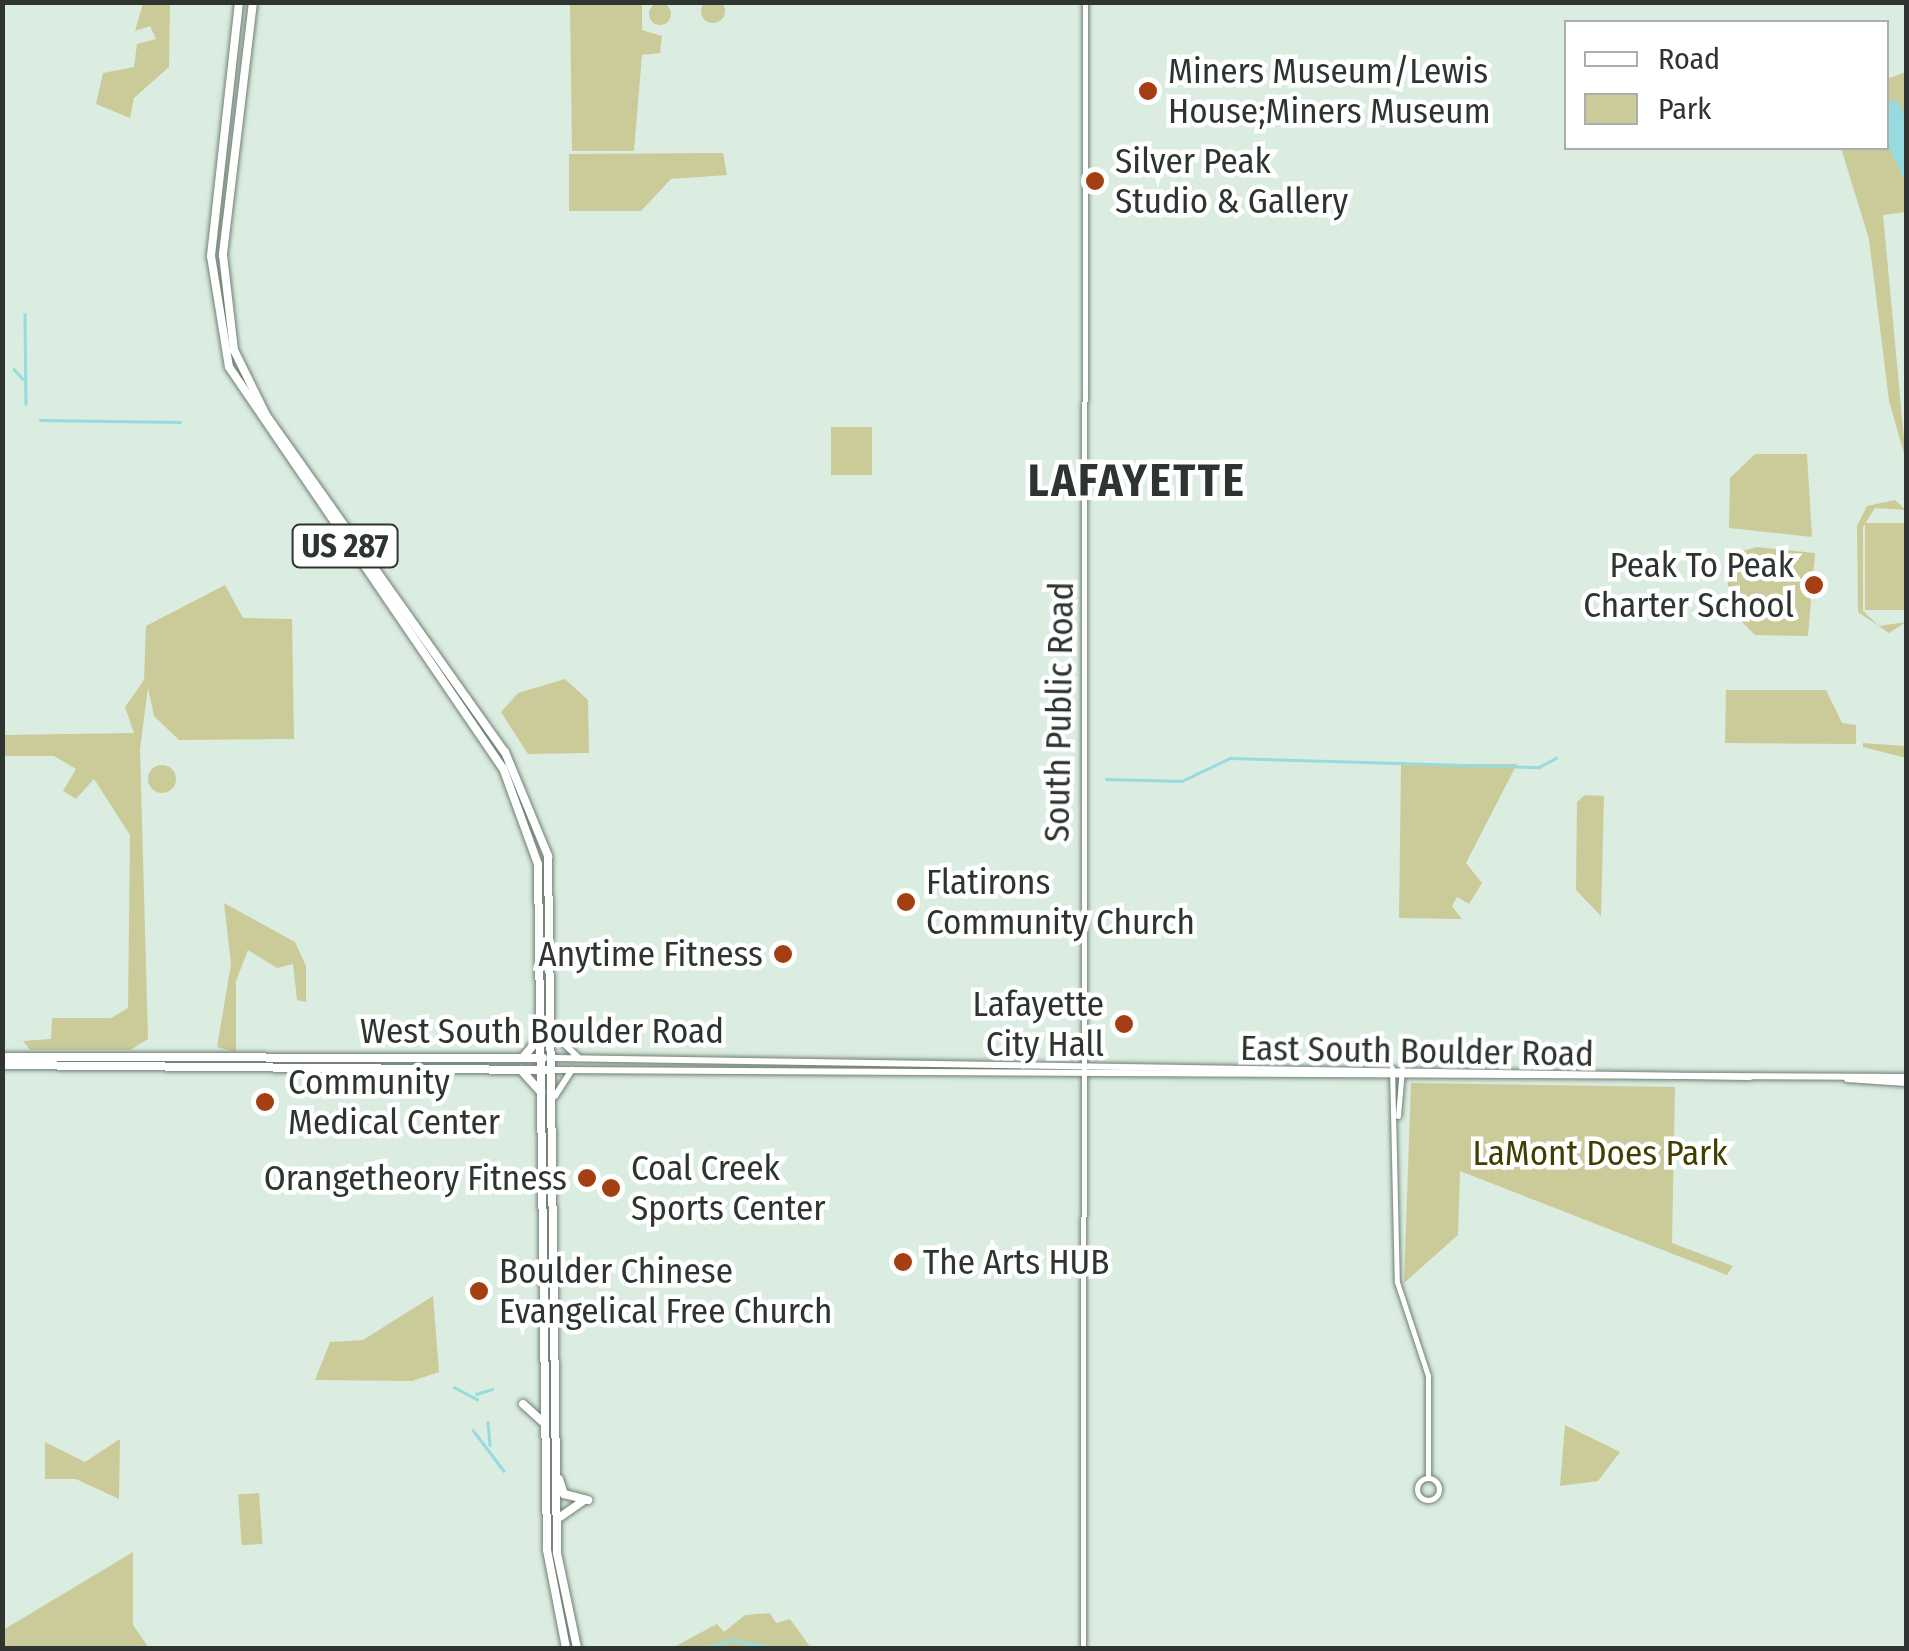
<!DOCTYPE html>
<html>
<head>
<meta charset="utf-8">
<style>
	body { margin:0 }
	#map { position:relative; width:1909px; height:1651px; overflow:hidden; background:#dbede0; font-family:"Fira Sans Condensed",sans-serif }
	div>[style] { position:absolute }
	.green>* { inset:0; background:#cacb99; transform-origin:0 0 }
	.round { border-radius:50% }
	.water>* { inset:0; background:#98dbde }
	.stream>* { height:2.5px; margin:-1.25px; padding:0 1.25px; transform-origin:1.25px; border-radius:1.25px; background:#98dbde }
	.roads { filter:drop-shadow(0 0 2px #6f7f73) drop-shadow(0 0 2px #6f7f73) }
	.tertiary>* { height:5px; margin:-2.5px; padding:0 2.5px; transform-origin:2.5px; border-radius:2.5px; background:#fff }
	.tertiary>.ring { margin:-2.5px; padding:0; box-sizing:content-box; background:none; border:5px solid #fff; border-radius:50% }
	.secondary>* { height:6px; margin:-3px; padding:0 3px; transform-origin:3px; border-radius:3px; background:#fff }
	.primary>* { height:8px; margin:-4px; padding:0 4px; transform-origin:4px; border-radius:4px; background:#fff }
	.dots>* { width:28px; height:28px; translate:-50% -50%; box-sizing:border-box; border:5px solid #fff; border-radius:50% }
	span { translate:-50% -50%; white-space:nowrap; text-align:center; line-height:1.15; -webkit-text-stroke:9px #fff; paint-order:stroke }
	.shield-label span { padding:2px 8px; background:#fff; border:2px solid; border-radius:8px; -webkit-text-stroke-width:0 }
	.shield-label { font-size:32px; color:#2e3530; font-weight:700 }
	.poi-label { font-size:35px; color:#2e3530 }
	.left { translate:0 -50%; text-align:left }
	.right { translate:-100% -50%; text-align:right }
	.street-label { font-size:35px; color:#2e3530 }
	.park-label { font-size:35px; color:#413f00 }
	.district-label { font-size:45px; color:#2e3530; font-weight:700; letter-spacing:2.5px }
	.frame { position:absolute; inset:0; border:5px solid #2e3530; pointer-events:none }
	.legend { position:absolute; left:1564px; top:20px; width:325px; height:130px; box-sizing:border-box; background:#fff; border:2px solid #abaeac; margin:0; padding:12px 18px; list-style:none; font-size:30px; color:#2e3530 }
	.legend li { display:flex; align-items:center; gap:20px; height:50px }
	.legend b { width:50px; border:2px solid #abaeac }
</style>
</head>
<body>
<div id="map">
	<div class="green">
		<div class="round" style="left:701px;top:-1px;width:24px;height:24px"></div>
		<div class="round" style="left:649px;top:3px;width:22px;height:22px"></div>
		<div style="clip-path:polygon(143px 3px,170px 3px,169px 67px,134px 98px,130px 118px,96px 104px,103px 73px,134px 67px,137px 44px,156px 39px,150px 26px,135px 31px)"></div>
		<div style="clip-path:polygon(570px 3px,642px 3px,642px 30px,662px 36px,660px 53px,642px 55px,634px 151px,572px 151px)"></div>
		<div style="clip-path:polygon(1906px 72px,1906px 212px,1883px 215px,1906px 460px,1889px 401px,1869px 239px,1841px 148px,1886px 148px,1887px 79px)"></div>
		<div style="clip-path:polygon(723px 153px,727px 175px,671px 179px,641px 211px,569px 211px,569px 154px)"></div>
		<div style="left:831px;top:427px;width:41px;height:48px"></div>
		<div style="clip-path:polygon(1755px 454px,1807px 454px,1812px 537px,1729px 528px,1730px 478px)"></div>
		<div style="clip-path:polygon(1895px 500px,1906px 510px,1875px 508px,1863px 527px,1863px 611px,1879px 626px,1906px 622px,1889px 633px,1858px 612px,1857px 526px,1867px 506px)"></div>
		<div style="left:1865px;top:523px;width:41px;height:87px"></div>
		<div style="clip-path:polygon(1757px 547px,1815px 553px,1808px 636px,1755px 635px,1728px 608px,1728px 555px)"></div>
		<div style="clip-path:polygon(225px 585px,243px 618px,292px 619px,294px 739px,179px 740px,154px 716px,148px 688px,140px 749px,148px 1039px,130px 1050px,30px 1050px,23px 1041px,51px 1039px,52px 1018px,111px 1018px,128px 1008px,130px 835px,94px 779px,76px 799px,63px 791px,76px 769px,54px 756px,3px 756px,3px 735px,134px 733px,125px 707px,144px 680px,146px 626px)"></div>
		<div style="clip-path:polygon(565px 679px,588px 700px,589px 753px,528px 754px,501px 712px,518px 693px)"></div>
		<div style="clip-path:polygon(1726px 690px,1826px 690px,1842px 723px,1856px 725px,1856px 744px,1725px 743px)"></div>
		<div style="clip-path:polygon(1863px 743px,1906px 746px,1906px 758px,1863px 747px)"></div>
		<div style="clip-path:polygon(1517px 764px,1466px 863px,1482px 883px,1469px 904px,1457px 897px,1452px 906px,1462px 919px,1399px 918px,1401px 765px)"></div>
		<div class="round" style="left:148px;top:765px;width:28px;height:28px"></div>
		<div style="clip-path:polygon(1585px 795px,1604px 796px,1601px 916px,1576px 890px,1577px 802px)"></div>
		<div style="clip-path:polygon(224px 903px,295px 942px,306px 966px,306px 1002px,297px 1000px,293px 964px,277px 968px,248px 950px,236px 981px,236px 1052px,217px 1047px,231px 964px)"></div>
		<div style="clip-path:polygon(1411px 1083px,1675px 1087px,1672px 1243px,1733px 1266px,1727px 1275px,1460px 1171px,1458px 1235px,1404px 1283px)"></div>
		<div style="clip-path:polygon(433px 1296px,439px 1372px,412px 1381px,315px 1380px,330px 1342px,363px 1340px)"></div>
		<div style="clip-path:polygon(1565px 1425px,1620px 1452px,1598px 1481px,1560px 1486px)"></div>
		<div style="clip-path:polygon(120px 1439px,119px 1499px,76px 1479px,45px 1479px,45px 1442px,85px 1462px)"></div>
		<div style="left:259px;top:1493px;width:51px;height:21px;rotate:86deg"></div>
		<div style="clip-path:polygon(133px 1552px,133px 1625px,149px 1648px,3px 1648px,3px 1630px)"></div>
		<div style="clip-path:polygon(770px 1613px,776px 1623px,790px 1619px,811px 1648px,672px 1648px,717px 1624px,724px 1632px,745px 1615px)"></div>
	</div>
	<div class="water">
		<div style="clip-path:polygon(1886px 101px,1899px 101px,1906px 121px,1906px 184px,1887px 144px)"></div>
	</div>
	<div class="stream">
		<div style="left:25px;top:314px;width:90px;rotate:89.4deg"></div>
		<div style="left:14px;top:369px;width:13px;rotate:48deg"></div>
		<div style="left:40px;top:420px;width:140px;rotate:0.8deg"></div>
		<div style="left:1106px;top:779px;width:76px;rotate:1.5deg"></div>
		<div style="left:1182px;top:781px;width:53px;rotate:-25.6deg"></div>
		<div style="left:1230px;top:758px;width:309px;rotate:1.7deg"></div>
		<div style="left:1539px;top:767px;width:19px;rotate:-28deg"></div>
		<div style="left:454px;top:1387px;width:26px;rotate:28deg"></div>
		<div style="left:476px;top:1394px;width:17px;rotate:-17deg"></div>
		<div style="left:488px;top:1422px;width:23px;rotate:85deg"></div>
		<div style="left:473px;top:1430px;width:51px;rotate:52.9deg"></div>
		<div style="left:706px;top:1648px;width:25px;rotate:-18deg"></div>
		<div style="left:730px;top:1640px;width:47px;rotate:9.9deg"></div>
	</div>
	<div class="roads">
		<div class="tertiary">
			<div style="left:1392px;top:1068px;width:214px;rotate:88.7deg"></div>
			<div style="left:1397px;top:1282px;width:99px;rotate:71.7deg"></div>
			<div style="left:1428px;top:1376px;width:102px;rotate:90deg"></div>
			<div style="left:1398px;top:1116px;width:48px;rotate:-85.2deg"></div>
			<div class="ring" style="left:1417px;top:1478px;width:17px;height:17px"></div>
			<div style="left:1083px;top:1648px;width:1646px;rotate:-89.93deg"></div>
		</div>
		<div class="secondary">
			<div style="left:555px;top:1035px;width:32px;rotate:44deg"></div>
			<div style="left:555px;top:1058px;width:1195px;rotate:0.91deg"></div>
			<div style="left:555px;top:1070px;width:1351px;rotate:0.3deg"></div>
			<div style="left:1847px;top:1079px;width:59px;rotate:3.9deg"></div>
			<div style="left:555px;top:1096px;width:31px;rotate:-57deg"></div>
		</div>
		<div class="primary">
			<div style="left:239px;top:2px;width:256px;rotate:96.3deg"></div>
			<div style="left:211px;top:256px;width:112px;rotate:80.8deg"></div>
			<div style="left:229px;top:367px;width:486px;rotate:55.7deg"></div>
			<div style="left:503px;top:768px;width:102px;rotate:70deg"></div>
			<div style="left:538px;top:864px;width:686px;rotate:89.25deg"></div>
			<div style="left:547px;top:1550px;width:100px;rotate:79deg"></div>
			<div style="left:253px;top:2px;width:255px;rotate:96.8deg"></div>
			<div style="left:223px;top:255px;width:96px;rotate:83.4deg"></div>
			<div style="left:234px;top:350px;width:72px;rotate:63.8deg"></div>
			<div style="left:266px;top:415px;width:413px;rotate:54.7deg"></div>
			<div style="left:505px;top:752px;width:113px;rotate:67.5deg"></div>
			<div style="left:548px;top:856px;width:697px;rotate:89.26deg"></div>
			<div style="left:557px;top:1553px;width:97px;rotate:78.1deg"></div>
			<div style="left:2px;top:1057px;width:541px;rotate:0.11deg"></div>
			<div style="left:523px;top:1057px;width:30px;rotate:-49deg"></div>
			<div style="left:2px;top:1065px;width:544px;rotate:0.53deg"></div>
			<div style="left:521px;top:1070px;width:30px;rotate:48deg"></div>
			<div style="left:523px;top:1404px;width:28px;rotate:42deg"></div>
			<div style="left:559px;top:1479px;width:16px;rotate:72deg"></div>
			<div style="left:564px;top:1494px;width:25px;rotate:14deg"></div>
			<div style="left:560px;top:1517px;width:28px;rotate:-35deg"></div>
		</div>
	</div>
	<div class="dots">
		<div style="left:1148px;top:91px;background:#a43e13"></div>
		<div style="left:1095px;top:181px;background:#a43e13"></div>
		<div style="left:1814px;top:585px;background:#a43e13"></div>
		<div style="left:906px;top:902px;background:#a43e13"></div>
		<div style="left:783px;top:954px;background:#a43e13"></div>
		<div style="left:1124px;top:1024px;background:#a43e13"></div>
		<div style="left:265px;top:1102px;background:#a43e13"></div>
		<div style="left:587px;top:1178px;background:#a43e13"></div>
		<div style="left:611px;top:1188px;background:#a43e13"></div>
		<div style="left:903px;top:1262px;background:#a43e13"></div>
		<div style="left:479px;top:1291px;background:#a43e13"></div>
	</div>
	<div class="shield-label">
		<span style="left:345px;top:546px">US 287</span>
	</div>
	<div class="poi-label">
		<span class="left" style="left:1168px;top:91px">Miners Museum/Lewis<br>House;Miners Museum</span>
		<span class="left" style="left:1115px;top:181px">Silver Peak<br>Studio &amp; Gallery</span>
		<span class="right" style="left:1794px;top:585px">Peak To Peak<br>Charter School</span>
		<span class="left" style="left:926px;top:902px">Flatirons<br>Community Church</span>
		<span class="right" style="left:763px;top:954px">Anytime Fitness</span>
		<span class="right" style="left:1104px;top:1024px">Lafayette<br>City Hall</span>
		<span class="left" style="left:288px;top:1102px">Community<br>Medical Center</span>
		<span class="left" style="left:631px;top:1188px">Coal Creek<br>Sports Center</span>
		<span class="right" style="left:567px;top:1178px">Orangetheory Fitness</span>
		<span class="left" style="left:923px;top:1262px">The Arts HUB</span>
		<span class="left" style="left:499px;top:1291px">Boulder Chinese<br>Evangelical Free Church</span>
	</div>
	<div class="street-label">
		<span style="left:1059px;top:712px;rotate:-89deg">South Public Road</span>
		<span style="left:542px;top:1031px">West South Boulder Road</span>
		<span style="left:1417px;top:1051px;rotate:1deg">East South Boulder Road</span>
	</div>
	<div class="park-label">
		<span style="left:1600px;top:1153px">LaMont Does Park</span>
	</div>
	<div class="district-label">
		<span style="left:1137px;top:482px">LAFAYETTE</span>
	</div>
	<div class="frame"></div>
	<ul class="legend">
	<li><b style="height:12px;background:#fff"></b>Road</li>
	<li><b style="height:28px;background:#cacb99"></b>Park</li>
	</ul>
</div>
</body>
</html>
